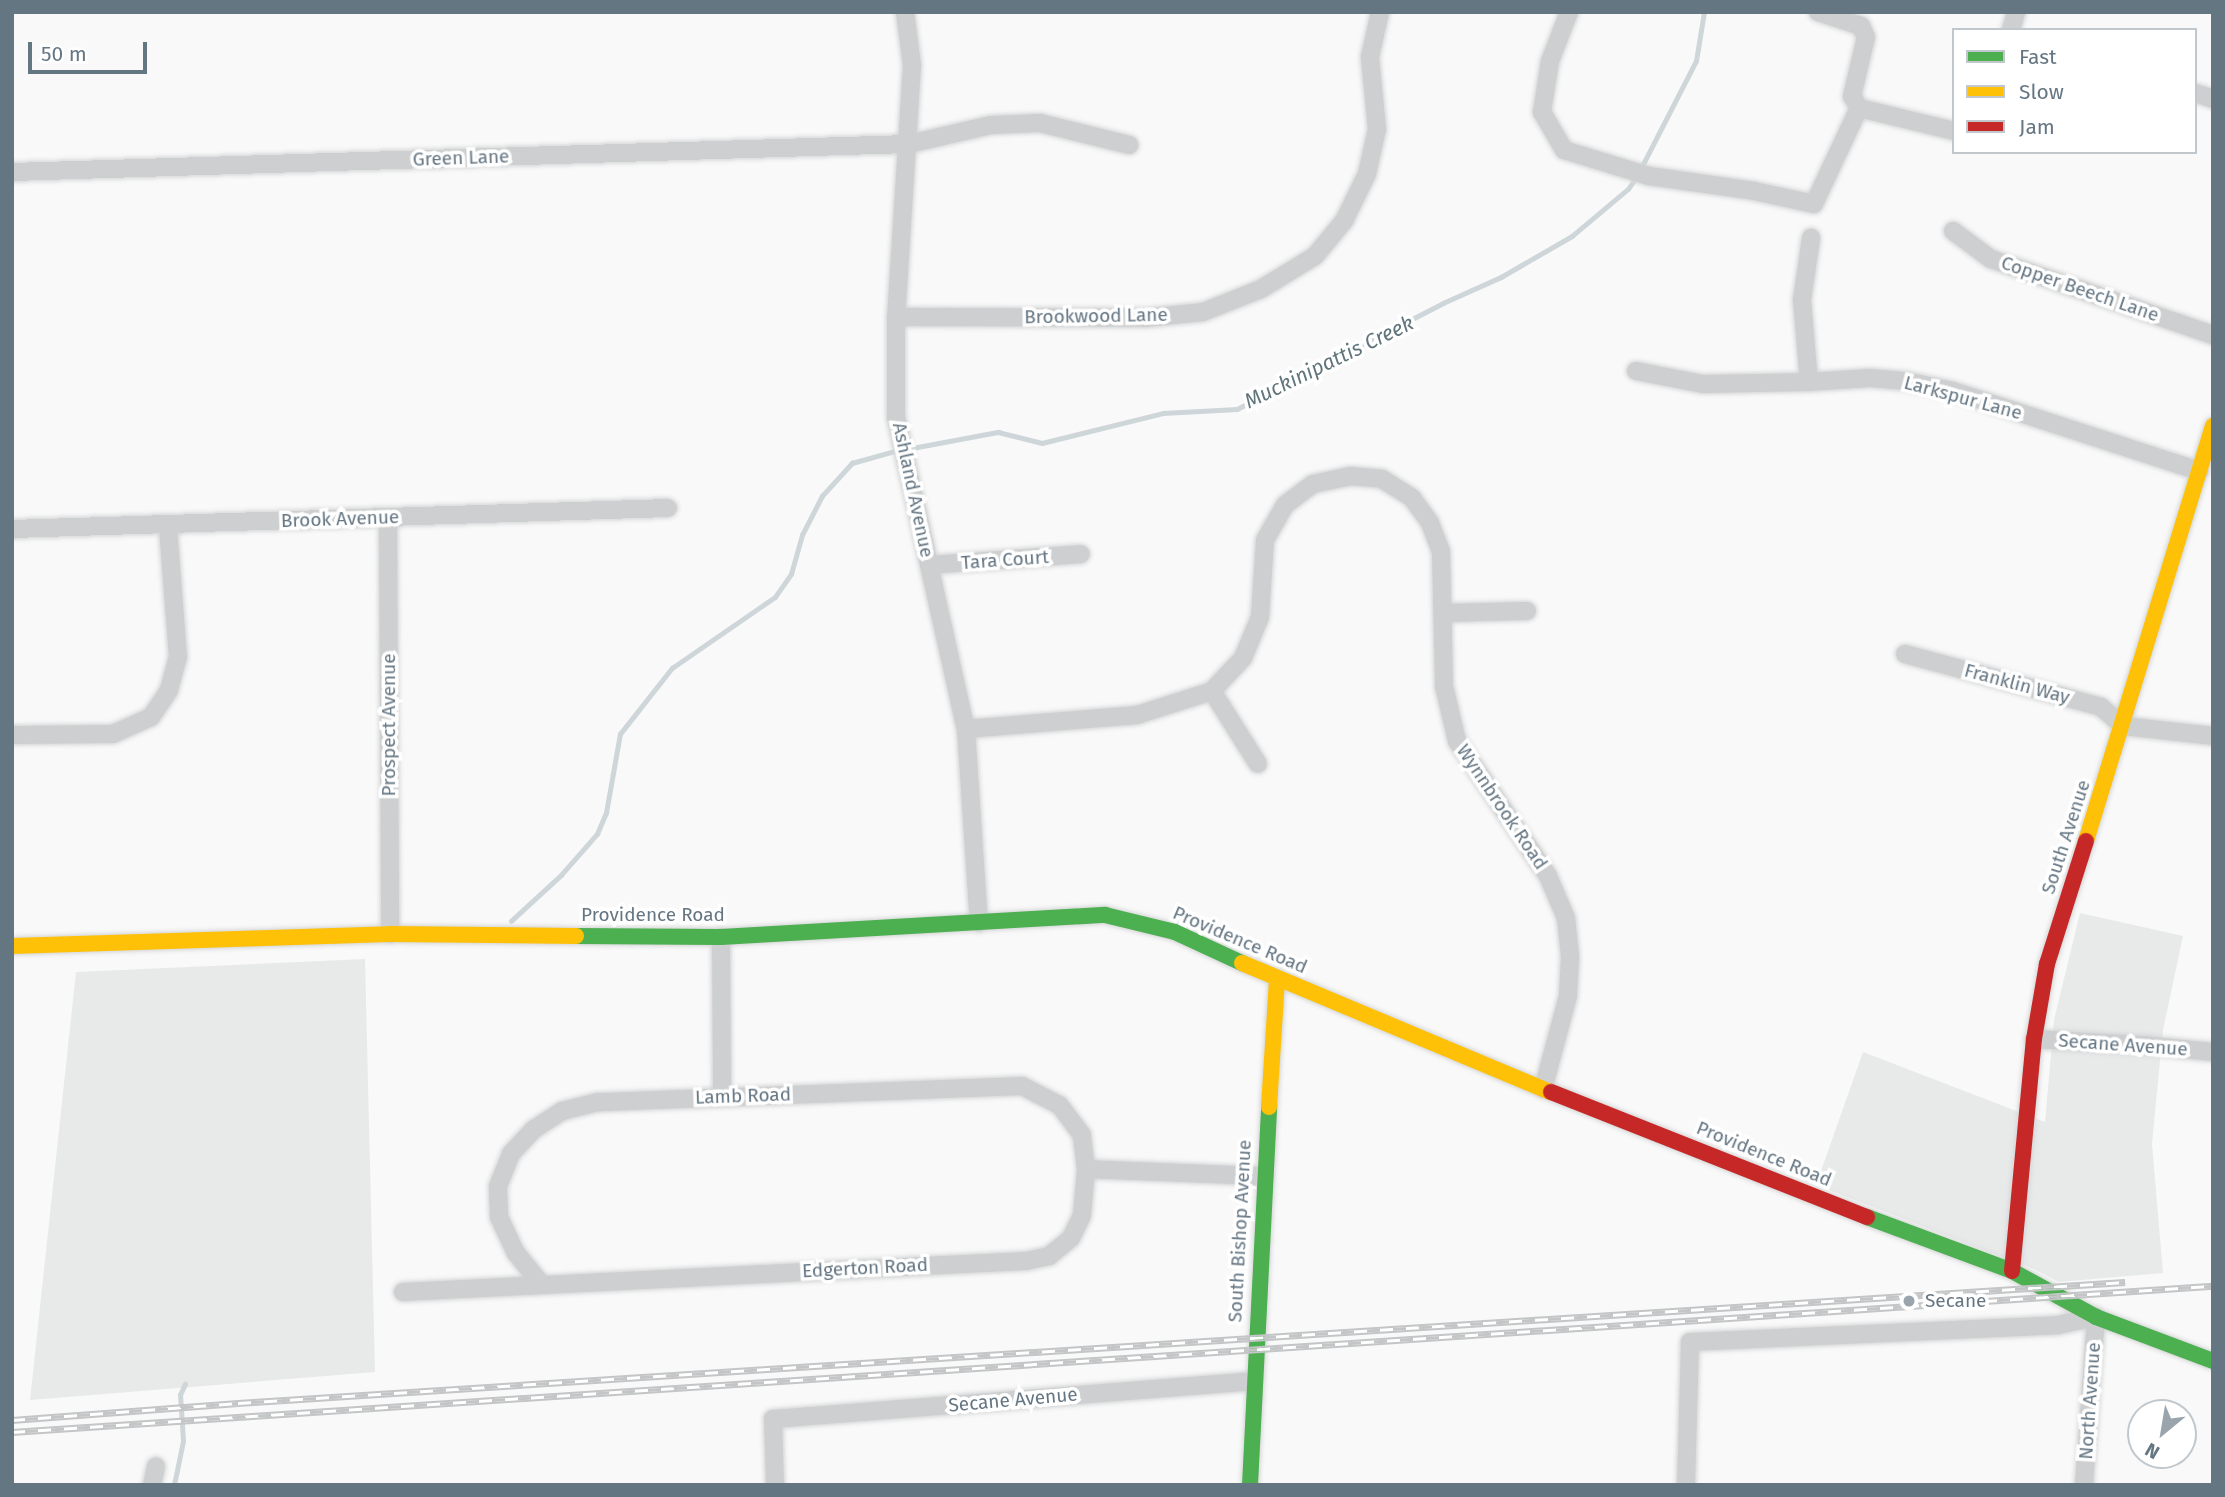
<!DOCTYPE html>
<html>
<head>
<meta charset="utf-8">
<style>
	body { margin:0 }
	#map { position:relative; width:2225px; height:1497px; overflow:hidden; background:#f9f9f9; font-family:"Fira Sans",sans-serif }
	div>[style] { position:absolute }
	.built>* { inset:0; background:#e8e9e9 }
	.stream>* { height:4.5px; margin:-2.25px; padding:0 2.25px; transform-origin:2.25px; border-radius:2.25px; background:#ced6d9 }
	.roads { filter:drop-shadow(0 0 2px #d5d6d7) drop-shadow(0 0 2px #d5d6d7) }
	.street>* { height:18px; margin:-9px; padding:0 9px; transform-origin:9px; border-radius:9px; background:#cecfd0 }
	.fast>* { height:16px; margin:-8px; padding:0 8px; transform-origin:8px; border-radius:8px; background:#4caf50 }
	.slow>* { height:16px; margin:-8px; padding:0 8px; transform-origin:8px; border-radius:8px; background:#ffc107 }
	.jam>* { height:16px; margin:-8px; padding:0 8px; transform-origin:8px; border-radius:8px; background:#c62828 }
	.rail>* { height:7px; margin-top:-3.5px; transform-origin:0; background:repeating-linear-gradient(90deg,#fff 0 13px,#c3c5c6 0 26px); box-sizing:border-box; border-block:2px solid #c3c5c6 }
	.dots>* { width:19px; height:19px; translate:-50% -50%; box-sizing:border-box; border:4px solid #fff; border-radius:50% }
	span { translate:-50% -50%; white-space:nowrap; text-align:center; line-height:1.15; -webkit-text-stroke:7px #fff; paint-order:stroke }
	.street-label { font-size:19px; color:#657683 }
	.poi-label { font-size:19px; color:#657683 }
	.left { translate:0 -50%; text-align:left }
	.water-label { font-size:21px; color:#60757c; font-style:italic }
	.frame { position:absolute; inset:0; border:14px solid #657683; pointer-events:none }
	.legend { position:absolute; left:1952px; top:28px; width:245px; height:126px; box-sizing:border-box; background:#fff; border:2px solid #c1c8cd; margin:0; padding:9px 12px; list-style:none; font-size:21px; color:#657683 }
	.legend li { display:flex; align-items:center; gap:14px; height:35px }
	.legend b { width:35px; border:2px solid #c1c8cd }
	.north { position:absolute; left:2127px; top:1399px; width:70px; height:70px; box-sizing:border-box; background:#fff; border:2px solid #c1c8cd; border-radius:50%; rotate:210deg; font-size:19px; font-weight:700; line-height:28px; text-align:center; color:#657683 }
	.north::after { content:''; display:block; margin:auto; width:24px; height:32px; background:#99a4ac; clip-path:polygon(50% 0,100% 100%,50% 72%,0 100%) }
	.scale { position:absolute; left:28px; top:42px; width:119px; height:32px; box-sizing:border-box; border:4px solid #657683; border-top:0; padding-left:9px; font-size:21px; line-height:24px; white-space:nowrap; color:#657683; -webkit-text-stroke:5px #fff; paint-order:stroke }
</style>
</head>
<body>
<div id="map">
	<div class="built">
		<div style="clip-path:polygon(2080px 913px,2183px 936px,2163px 1030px,2152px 1144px,2163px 1273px,2059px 1282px,2034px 1269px,1816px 1185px,1863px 1052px,2045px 1122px,2054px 1020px)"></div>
		<div style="clip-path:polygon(365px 959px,375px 1372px,30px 1400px,76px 972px)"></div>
	</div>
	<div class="stream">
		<div style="left:1641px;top:168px;width:120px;rotate:-62.8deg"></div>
		<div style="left:1696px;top:61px;width:50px;rotate:-80.7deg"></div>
		<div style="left:907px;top:449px;width:93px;rotate:-10.6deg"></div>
		<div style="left:998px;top:432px;width:45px;rotate:14deg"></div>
		<div style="left:1042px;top:443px;width:125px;rotate:-13.9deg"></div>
		<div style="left:1163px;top:413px;width:74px;rotate:-3.1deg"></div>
		<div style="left:1237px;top:409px;width:232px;rotate:-27.2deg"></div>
		<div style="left:1443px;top:303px;width:64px;rotate:-24.1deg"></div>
		<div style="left:1501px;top:277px;width:82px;rotate:-30deg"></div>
		<div style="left:1572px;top:236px;width:73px;rotate:-40deg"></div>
		<div style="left:1628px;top:189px;width:16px;rotate:-55deg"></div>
		<div style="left:511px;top:921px;width:68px;rotate:-42.6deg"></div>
		<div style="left:561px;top:875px;width:55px;rotate:-48.7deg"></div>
		<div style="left:597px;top:834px;width:23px;rotate:-67deg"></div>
		<div style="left:606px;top:813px;width:80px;rotate:-80deg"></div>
		<div style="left:620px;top:734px;width:84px;rotate:-51.8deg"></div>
		<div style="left:672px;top:668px;width:125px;rotate:-34.6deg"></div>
		<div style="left:775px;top:597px;width:28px;rotate:-55deg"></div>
		<div style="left:791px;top:574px;width:41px;rotate:-74.2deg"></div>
		<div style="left:802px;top:535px;width:44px;rotate:-62.9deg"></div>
		<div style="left:822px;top:496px;width:45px;rotate:-47.7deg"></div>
		<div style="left:852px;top:463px;width:48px;rotate:-15.8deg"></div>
		<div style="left:174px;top:1485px;width:45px;rotate:-78.4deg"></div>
		<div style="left:183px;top:1441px;width:46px;rotate:-93.7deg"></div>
		<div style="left:180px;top:1395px;width:12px;rotate:-66deg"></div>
	</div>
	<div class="roads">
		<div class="street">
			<div style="left:905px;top:12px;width:53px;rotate:82.5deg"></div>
			<div style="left:912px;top:65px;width:253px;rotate:93.6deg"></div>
			<div style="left:896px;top:317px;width:100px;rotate:90deg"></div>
			<div style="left:896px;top:417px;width:320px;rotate:77.4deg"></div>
			<div style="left:966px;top:729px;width:194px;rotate:86.2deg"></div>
			<div style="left:1569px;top:12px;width:53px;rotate:111.2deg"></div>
			<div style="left:1550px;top:61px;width:52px;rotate:98.9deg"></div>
			<div style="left:1542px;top:112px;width:44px;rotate:59.9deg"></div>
			<div style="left:1564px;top:150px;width:89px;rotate:17deg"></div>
			<div style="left:1649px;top:176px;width:106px;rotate:8.1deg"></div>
			<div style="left:1754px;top:191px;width:61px;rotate:12.2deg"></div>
			<div style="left:1814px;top:204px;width:106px;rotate:-64.9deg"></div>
			<div style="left:1818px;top:12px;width:45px;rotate:18deg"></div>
			<div style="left:1861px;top:26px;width:12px;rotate:66deg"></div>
			<div style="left:1866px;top:37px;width:61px;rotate:103.3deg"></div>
			<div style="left:1852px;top:96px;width:14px;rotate:60deg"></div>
			<div style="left:1859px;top:108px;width:98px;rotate:13.6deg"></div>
			<div style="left:2011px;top:30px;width:19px;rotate:-74deg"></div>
			<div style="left:2195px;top:93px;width:19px;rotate:18deg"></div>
			<div style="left:12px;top:172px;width:897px;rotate:-1.79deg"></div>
			<div style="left:909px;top:144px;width:84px;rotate:-13deg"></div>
			<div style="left:991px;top:125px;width:49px;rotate:-2.3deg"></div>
			<div style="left:1040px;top:123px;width:92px;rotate:13.9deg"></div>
			<div style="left:1953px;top:231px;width:47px;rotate:36.4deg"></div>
			<div style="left:1991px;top:259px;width:235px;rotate:18.9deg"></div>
			<div style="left:896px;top:317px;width:249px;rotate:0.2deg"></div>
			<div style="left:1145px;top:318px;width:58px;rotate:-5.9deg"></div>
			<div style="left:1203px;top:312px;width:62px;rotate:-21.6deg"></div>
			<div style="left:1261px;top:289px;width:63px;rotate:-31.4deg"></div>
			<div style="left:1315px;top:256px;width:45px;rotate:-50.4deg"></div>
			<div style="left:1344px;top:221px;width:52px;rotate:-63.9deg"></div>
			<div style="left:1367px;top:174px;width:46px;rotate:-77.5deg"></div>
			<div style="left:1377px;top:129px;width:72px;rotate:-95.6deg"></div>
			<div style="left:1370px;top:57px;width:46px;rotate:-77.5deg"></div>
			<div style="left:1636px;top:371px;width:68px;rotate:11deg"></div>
			<div style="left:1703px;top:384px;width:106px;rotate:-1.1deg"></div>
			<div style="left:1809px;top:382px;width:61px;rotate:-3.8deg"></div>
			<div style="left:1870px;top:378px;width:36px;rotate:5deg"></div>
			<div style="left:1906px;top:381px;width:48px;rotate:12deg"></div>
			<div style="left:1953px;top:391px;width:259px;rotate:18deg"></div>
			<div style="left:1809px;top:382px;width:82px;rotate:-94.9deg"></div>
			<div style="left:1802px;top:300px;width:63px;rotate:-81.7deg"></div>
			<div style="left:388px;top:517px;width:417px;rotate:89.7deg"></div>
			<div style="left:12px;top:529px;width:656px;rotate:-1.83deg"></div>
			<div style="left:929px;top:565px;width:152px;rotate:-4.1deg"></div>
			<div style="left:1444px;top:613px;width:83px;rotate:-1.4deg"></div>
			<div style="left:1905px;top:654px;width:203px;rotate:15.1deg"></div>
			<div style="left:2101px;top:707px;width:29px;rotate:41deg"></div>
			<div style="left:2123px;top:726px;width:91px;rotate:6.3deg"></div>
			<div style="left:1212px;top:691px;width:86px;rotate:57.8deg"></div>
			<div style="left:966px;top:729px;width:172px;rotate:-4.7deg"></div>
			<div style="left:1137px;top:715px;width:79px;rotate:-17.7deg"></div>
			<div style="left:1212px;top:691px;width:45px;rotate:-46.8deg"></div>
			<div style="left:1243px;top:658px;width:44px;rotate:-67.5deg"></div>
			<div style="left:1260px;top:617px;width:77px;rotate:-86.3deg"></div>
			<div style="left:1265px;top:540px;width:40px;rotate:-60.3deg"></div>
			<div style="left:1285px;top:505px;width:35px;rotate:-37deg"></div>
			<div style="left:1313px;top:484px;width:38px;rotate:-12deg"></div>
			<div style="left:1350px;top:476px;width:32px;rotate:5deg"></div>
			<div style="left:1382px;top:479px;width:36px;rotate:32deg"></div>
			<div style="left:1412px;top:498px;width:31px;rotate:54deg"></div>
			<div style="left:1430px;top:523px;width:30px;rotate:69deg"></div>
			<div style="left:1441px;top:551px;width:135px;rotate:88.7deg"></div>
			<div style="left:1444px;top:686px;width:57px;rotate:76.7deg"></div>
			<div style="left:1457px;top:741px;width:163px;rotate:56deg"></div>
			<div style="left:1548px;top:876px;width:46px;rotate:66.8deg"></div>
			<div style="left:1566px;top:918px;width:39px;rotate:84deg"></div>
			<div style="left:1570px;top:957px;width:39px;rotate:93deg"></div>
			<div style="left:1568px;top:996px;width:96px;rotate:105deg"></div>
			<div style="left:12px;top:735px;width:101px;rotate:-0.6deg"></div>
			<div style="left:113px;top:734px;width:42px;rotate:-24.1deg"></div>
			<div style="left:151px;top:717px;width:32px;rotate:-56deg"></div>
			<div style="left:169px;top:690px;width:34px;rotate:-75deg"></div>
			<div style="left:178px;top:657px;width:130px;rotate:-94.4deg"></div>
			<div style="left:721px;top:937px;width:159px;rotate:89.6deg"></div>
			<div style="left:2034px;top:1039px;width:109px;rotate:3.2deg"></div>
			<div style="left:2143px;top:1045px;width:70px;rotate:5.7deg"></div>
			<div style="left:1086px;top:1169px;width:178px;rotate:2.3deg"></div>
			<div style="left:403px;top:1292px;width:624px;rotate:-2.85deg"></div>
			<div style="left:1026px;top:1261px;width:24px;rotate:-12deg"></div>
			<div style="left:1049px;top:1256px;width:28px;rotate:-39deg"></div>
			<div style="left:1071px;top:1238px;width:25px;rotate:-64deg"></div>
			<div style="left:1082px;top:1215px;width:46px;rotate:-85deg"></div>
			<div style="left:1086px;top:1169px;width:34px;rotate:-97deg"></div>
			<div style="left:1082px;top:1135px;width:38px;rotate:-127deg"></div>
			<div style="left:1059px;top:1105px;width:42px;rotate:-152.8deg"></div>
			<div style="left:1022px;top:1086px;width:424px;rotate:177.8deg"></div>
			<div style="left:598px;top:1102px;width:37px;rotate:166deg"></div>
			<div style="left:562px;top:1111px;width:33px;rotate:147deg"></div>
			<div style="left:534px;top:1129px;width:34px;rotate:133deg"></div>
			<div style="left:511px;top:1154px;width:35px;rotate:112deg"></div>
			<div style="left:498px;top:1187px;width:30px;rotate:88deg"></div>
			<div style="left:499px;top:1217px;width:40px;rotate:65deg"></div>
			<div style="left:516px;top:1253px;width:38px;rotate:51deg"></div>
			<div style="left:152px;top:1485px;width:19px;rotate:-78deg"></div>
			<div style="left:775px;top:1485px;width:66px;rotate:-91.7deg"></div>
			<div style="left:773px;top:1419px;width:481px;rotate:-4.5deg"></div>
			<div style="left:1686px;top:1485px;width:143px;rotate:-88.4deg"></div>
			<div style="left:1690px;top:1342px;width:368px;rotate:-2.6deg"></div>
			<div style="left:2058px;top:1325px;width:39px;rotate:-12deg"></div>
			<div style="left:2096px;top:1317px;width:168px;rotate:94.1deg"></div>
		</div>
		<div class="fast">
			<div style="left:576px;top:936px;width:145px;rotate:0.4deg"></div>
			<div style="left:721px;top:937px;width:385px;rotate:-3.3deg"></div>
			<div style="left:1105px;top:915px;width:72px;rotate:13.7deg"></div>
			<div style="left:1175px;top:932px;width:74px;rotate:24.8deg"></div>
			<div style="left:1867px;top:1217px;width:155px;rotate:20.4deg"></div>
			<div style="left:2012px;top:1271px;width:96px;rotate:28.7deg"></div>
			<div style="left:2096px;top:1317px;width:125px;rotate:20.6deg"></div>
			<div style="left:1250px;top:1485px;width:378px;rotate:-87.1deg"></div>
		</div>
		<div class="slow">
			<div style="left:2086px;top:841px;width:434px;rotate:-73deg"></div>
			<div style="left:12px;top:946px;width:378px;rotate:-1.8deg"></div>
			<div style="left:390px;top:934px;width:186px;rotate:0.6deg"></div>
			<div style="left:1242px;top:963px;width:335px;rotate:22.7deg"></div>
			<div style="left:1269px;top:1107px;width:128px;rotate:-86.4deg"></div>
		</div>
		<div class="jam">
			<div style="left:1551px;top:1092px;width:340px;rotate:21.6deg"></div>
			<div style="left:2012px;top:1271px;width:233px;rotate:-84.6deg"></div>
			<div style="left:2034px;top:1039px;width:76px;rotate:-80.2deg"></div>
			<div style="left:2047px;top:964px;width:129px;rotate:-72.4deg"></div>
		</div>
	</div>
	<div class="rail">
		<div style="left:12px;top:1420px;width:227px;rotate:-4.3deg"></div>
		<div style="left:238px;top:1403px;width:1891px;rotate:-3.67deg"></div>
		<div style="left:12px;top:1432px;width:2206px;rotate:-3.8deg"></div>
	</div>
	<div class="dots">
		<div style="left:1909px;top:1301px;background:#99a4ac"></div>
	</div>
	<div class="street-label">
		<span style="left:461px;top:158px;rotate:-2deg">Green Lane</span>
		<span style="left:2080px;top:289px;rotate:19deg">Copper Beech Lane</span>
		<span style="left:1096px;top:316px;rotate:-1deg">Brookwood Lane</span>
		<span style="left:1963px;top:398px;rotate:15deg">Larkspur Lane</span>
		<span style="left:913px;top:490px;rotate:78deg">Ashland Avenue</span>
		<span style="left:340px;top:519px;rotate:-2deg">Brook Avenue</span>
		<span style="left:1005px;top:560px;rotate:-4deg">Tara Court</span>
		<span style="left:2017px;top:684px;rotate:15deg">Franklin Way</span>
		<span style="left:389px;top:725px;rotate:-90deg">Prospect Avenue</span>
		<span style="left:1502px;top:807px;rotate:56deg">Wynnbrook Road</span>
		<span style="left:2066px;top:837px;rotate:-72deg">South Avenue</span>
		<span style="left:653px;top:915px">Providence Road</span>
		<span style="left:1240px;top:940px;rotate:23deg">Providence Road</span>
		<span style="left:2123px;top:1045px;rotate:4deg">Secane Avenue</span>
		<span style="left:743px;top:1096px;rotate:-2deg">Lamb Road</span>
		<span style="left:1764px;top:1154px;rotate:22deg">Providence Road</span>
		<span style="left:1240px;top:1231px;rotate:-87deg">South Bishop Avenue</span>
		<span style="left:865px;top:1268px;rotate:-3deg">Edgerton Road</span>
		<span style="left:1013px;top:1400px;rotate:-5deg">Secane Avenue</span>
		<span style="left:2090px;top:1401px;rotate:-86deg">North Avenue</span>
	</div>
	<div class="poi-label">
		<span class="left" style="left:1925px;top:1301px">Secane</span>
	</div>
	<div class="water-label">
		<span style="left:1329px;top:362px;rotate:-26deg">Muckinipattis Creek</span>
	</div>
	<div class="frame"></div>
	<ul class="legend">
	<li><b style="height:9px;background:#4caf50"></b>Fast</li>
	<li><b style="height:9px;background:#ffc107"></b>Slow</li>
	<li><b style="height:9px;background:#c62828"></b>Jam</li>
	</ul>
	<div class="north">N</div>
	<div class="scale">50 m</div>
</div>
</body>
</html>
